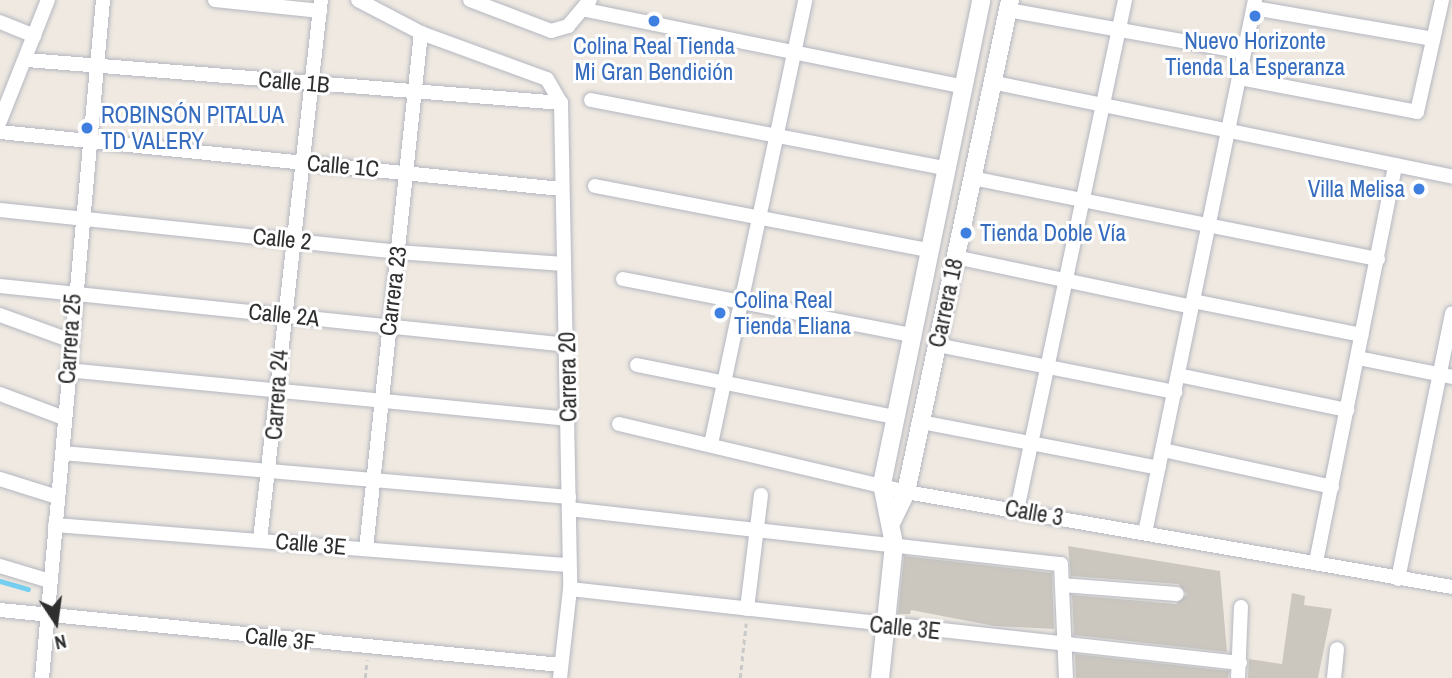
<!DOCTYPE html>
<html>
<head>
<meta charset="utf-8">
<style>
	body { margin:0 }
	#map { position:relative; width:1452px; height:678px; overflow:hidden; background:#efe9e1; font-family:"Archivo Narrow",sans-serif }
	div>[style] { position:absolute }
	.stream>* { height:4.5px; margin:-2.25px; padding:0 2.25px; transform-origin:2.25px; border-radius:2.25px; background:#75cff0 }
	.building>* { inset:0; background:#cbc7bf }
	.path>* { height:2.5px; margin-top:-1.25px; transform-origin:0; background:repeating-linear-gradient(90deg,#c9c9c9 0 5px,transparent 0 8.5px) }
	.roads { filter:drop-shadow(0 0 2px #b4b7c1) drop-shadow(0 0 2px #b4b7c1) }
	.minor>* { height:14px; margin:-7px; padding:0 7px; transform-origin:7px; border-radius:7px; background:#fff }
	.tertiary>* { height:18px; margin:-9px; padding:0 9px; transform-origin:9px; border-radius:9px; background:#fff }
	.dots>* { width:19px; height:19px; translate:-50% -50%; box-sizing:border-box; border:4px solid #fff; border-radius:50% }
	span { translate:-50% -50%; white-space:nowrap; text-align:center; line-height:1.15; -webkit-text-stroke:6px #fff; paint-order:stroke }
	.shop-label { font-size:23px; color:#366cbe }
	.left { translate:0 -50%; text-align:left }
	.right { translate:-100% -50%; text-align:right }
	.street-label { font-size:23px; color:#2e2e2e }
	.north { position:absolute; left:21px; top:587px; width:70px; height:70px; -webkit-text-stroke:5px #fff; paint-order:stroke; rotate:167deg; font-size:19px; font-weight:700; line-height:28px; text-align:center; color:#2e2e2e }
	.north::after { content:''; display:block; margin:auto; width:24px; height:32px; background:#2e2e2e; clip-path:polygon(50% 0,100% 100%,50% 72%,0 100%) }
</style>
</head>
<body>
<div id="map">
	<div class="stream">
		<div style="left:0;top:581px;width:29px;rotate:16deg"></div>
	</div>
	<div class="building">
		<div style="clip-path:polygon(1068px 546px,1220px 571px,1227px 652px,1074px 635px,1072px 595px,1176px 604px,1187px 594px,1178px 584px,1071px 576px)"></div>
		<div style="clip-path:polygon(904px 556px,1052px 573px,1054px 629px,994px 626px,911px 610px,910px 614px,898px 614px)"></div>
		<div style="clip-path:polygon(1292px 593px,1305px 596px,1304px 605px,1332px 609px,1318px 678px,1248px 678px,1249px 659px,1282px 664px)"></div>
		<div style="clip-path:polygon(1075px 654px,1229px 671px,1228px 678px,1076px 678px)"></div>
	</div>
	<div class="path">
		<div style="left:365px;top:678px;width:18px;rotate:-84deg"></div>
		<div style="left:740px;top:678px;width:55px;rotate:-83.8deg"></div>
	</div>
	<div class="roads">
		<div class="minor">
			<div style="left:215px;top:0;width:106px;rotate:6deg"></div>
			<div style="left:358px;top:0;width:71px;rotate:27.6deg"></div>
			<div style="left:421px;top:33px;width:134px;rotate:20.1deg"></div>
			<div style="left:547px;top:79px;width:28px;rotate:60deg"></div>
			<div style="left:561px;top:103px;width:486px;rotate:88.9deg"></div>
			<div style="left:570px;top:589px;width:90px;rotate:96.4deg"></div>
			<div style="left:470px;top:0;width:87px;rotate:20.9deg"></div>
			<div style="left:551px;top:31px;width:18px;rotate:-16deg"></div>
			<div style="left:568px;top:26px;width:34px;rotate:-50deg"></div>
			<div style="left:1254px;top:8px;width:182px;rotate:9.8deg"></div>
			<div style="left:586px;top:10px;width:386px;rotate:11.5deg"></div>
			<div style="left:1008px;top:10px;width:240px;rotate:10.1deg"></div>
			<div style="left:0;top:22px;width:37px;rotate:22deg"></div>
			<div style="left:27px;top:60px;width:536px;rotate:4.6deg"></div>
			<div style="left:1239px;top:78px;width:181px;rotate:10.8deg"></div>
			<div style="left:1417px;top:112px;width:115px;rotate:-77.4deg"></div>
			<div style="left:991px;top:82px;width:471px;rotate:11.6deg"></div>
			<div style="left:591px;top:100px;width:364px;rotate:10.9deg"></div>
			<div style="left:0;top:121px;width:130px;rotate:-68.4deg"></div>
			<div style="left:0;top:132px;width:564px;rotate:5.8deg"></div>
			<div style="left:972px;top:178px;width:414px;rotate:11.3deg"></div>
			<div style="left:595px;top:186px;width:342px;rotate:10.9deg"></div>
			<div style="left:0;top:210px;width:399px;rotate:6deg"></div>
			<div style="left:397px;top:252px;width:167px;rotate:4.1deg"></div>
			<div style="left:955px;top:257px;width:242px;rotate:11.9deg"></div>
			<div style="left:623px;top:279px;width:293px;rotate:11deg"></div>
			<div style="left:0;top:286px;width:571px;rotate:5.93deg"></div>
			<div style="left:1193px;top:301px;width:172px;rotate:11.4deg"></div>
			<div style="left:0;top:315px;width:73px;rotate:19.9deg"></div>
			<div style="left:937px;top:345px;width:243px;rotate:11.2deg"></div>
			<div style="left:1358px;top:358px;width:96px;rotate:11.4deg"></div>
			<div style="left:637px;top:365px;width:262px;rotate:11.4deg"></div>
			<div style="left:67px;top:370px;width:504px;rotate:5.57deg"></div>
			<div style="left:1178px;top:375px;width:173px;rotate:11.7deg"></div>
			<div style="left:0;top:394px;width:68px;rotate:20.6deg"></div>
			<div style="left:921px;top:422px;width:242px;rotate:10.9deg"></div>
			<div style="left:619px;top:424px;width:295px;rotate:13.3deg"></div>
			<div style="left:906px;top:492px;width:554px;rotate:9.87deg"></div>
			<div style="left:711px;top:444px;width:454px;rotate:-78deg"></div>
			<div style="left:1163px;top:450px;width:173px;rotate:12.3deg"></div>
			<div style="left:62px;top:453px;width:509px;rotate:4.96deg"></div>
			<div style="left:0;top:479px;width:60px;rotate:17.5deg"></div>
			<div style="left:569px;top:509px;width:495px;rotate:6.4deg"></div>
			<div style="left:1061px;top:564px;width:114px;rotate:87.5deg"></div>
			<div style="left:1017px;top:510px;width:521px;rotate:-78.04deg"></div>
			<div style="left:55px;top:525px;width:514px;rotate:4.47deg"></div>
			<div style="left:1145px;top:533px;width:544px;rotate:-78.34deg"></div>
			<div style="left:260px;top:540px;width:543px;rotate:-83.56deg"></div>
			<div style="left:366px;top:549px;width:519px;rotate:-83.92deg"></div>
			<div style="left:1316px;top:562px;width:405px;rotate:-78.7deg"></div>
			<div style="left:0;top:566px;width:52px;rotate:16.7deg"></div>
			<div style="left:1398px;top:579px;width:271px;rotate:-78.5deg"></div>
			<div style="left:1062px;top:585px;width:115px;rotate:4.5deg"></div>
			<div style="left:570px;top:589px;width:674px;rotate:6.3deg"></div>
			<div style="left:747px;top:609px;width:115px;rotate:-83deg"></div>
			<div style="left:0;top:610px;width:564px;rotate:5.6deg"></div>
			<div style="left:42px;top:678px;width:681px;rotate:-84.86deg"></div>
			<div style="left:1238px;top:678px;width:71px;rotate:-87.6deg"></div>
			<div style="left:1334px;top:678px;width:29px;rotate:-84deg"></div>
		</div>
		<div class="tertiary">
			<div style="left:892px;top:521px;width:32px;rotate:-64deg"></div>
			<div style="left:906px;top:492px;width:503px;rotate:-78.06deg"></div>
			<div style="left:880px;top:678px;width:135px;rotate:-84deg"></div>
			<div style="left:894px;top:544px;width:61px;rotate:-101.3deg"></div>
			<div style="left:882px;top:484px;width:494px;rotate:-78.4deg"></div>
		</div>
	</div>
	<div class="dots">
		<div style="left:1255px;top:16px;background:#3f7fe0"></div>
		<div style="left:654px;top:21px;background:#3f7fe0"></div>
		<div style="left:87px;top:128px;background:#3f7fe0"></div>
		<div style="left:1419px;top:189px;background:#3f7fe0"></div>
		<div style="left:966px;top:233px;background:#3f7fe0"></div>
		<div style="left:720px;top:313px;background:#3f7fe0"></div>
	</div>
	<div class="shop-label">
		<span style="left:1255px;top:54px">Nuevo Horizonte<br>Tienda La Esperanza</span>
		<span style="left:654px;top:59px">Colina Real Tienda<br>Mi Gran Bendición</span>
		<span class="left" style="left:101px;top:128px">ROBINSÓN PITALUA<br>TD VALERY</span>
		<span class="right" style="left:1405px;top:189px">Villa Melisa</span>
		<span class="left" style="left:980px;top:233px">Tienda Doble Vía</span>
		<span class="left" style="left:734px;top:313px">Colina Real<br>Tienda Eliana</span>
	</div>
	<div class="street-label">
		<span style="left:294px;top:82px;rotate:5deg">Calle 1B</span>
		<span style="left:343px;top:166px;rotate:5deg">Calle 1C</span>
		<span style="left:282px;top:239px;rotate:6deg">Calle 2</span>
		<span style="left:393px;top:291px;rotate:-83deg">Carrera 23</span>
		<span style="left:946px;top:303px;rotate:-78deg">Carrera 18</span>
		<span style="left:284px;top:315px;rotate:6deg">Calle 2A</span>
		<span style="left:70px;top:339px;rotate:-86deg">Carrera 25</span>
		<span style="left:568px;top:377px;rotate:-91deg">Carrera 20</span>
		<span style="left:277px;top:395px;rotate:-86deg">Carrera 24</span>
		<span style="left:1034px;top:513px;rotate:10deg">Calle 3</span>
		<span style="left:311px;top:544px;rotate:5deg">Calle 3E</span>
		<span style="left:905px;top:628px;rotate:6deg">Calle 3E</span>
		<span style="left:280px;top:639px;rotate:6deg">Calle 3F</span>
	</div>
	<div class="north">N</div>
</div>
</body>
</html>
